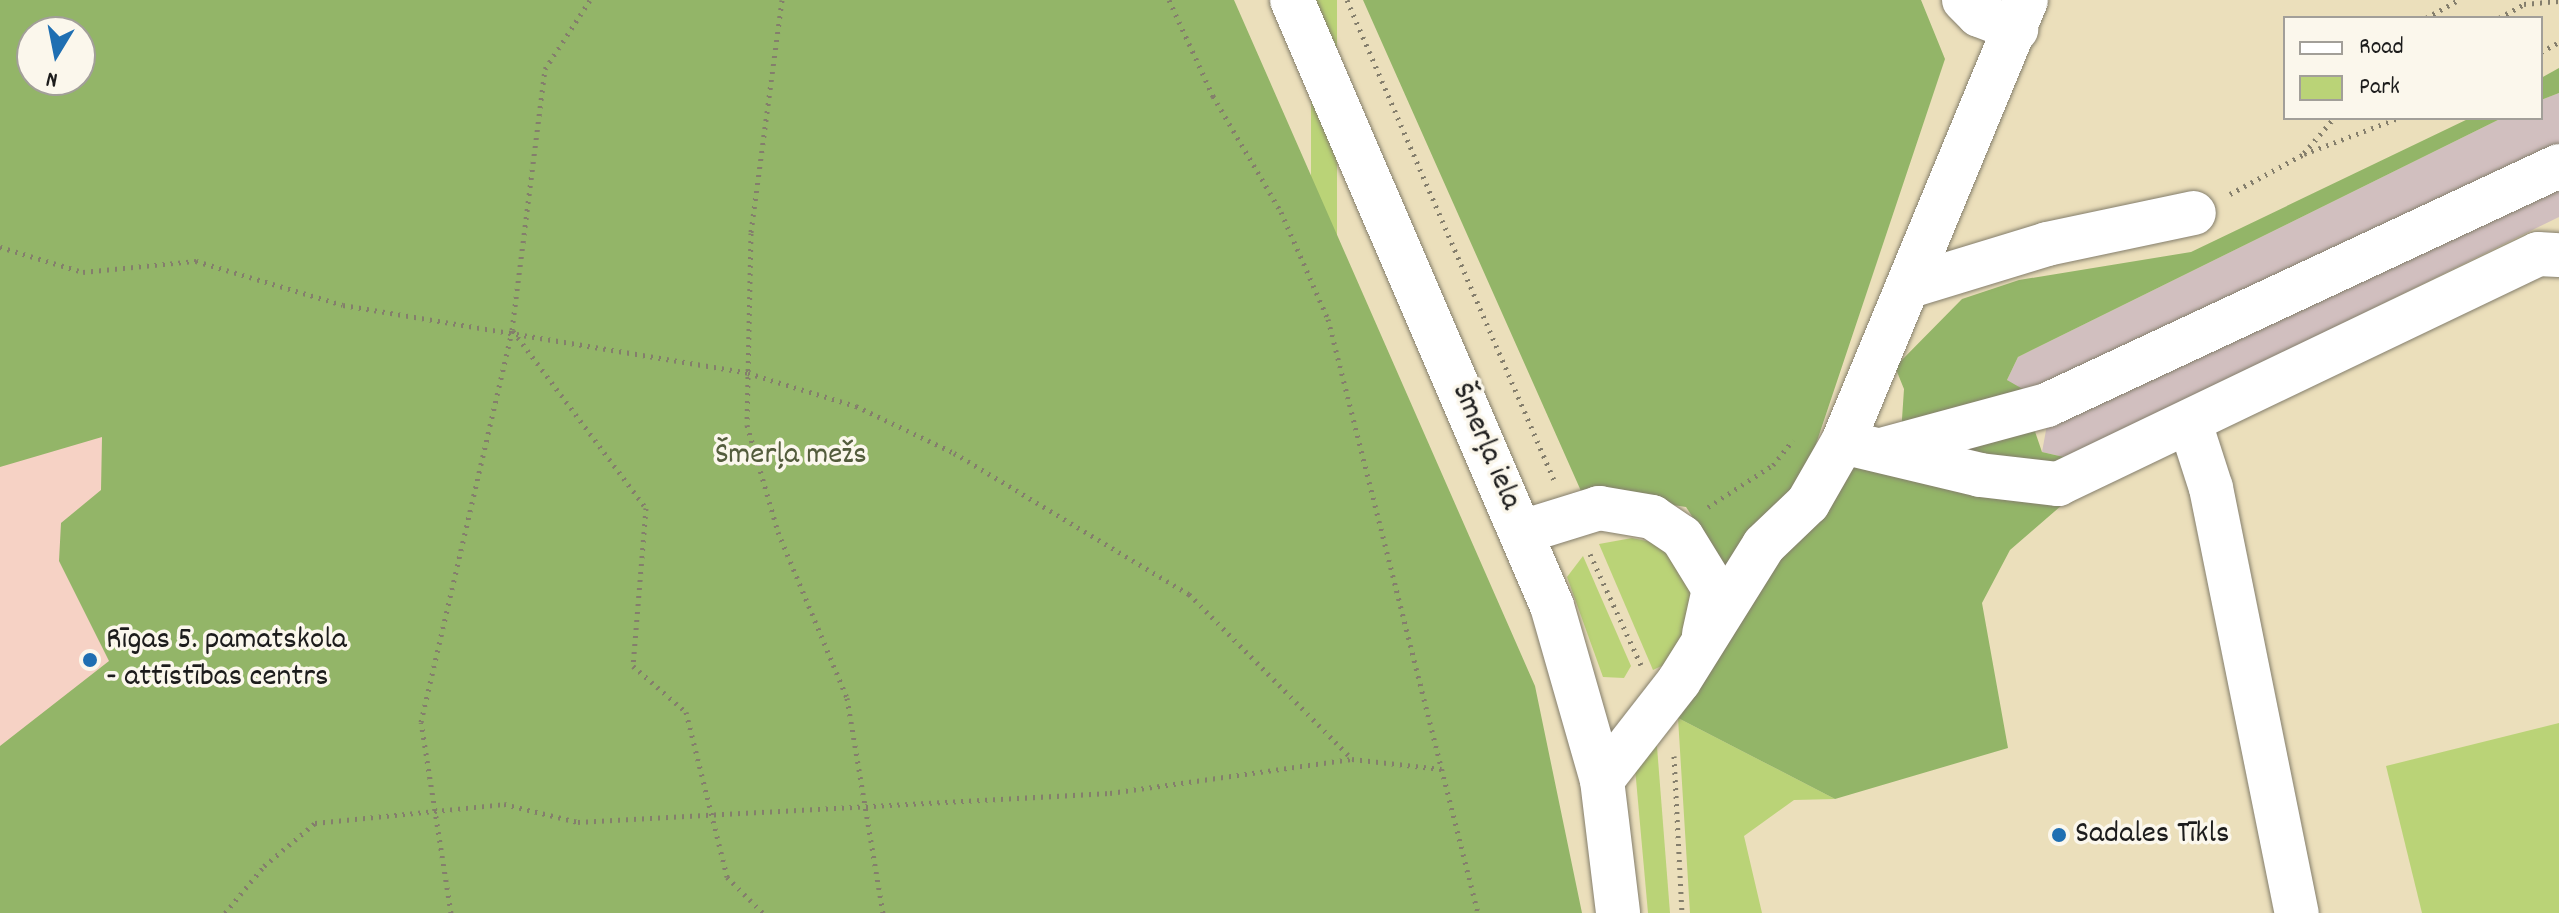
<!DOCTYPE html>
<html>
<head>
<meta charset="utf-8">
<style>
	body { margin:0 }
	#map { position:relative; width:2559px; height:913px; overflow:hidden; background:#ebdfbb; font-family:Dekko,sans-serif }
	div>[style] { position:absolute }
	.built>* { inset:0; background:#f6d2c5 }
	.industrial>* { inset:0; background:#d1bfbf }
	.green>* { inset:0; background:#bad377; transform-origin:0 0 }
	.forest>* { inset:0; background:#93b568 }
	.path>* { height:5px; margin-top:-2.5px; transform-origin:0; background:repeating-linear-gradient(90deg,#847e6c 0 2px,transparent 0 8px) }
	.roads { filter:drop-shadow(0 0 2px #847e6c) drop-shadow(0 0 2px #847e6c) }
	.minor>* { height:44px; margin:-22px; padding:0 22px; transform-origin:22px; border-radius:22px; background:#fff }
	.dots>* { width:22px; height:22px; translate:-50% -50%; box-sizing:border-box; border:4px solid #fbf7ec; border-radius:50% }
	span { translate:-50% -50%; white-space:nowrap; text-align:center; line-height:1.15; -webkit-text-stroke:7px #fbf7ec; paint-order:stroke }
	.street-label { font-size:32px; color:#1c1c1c }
	.park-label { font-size:32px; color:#535c3c }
	.poi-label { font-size:32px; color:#1c1c1c }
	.left { translate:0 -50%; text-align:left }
	.legend { position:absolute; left:2283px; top:16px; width:260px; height:104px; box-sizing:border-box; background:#fbf7ec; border:2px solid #a29f99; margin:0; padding:10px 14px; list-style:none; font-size:24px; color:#1c1c1c }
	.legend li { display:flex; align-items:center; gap:16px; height:40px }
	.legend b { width:40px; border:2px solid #a29f99 }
	.north { position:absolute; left:16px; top:16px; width:80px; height:80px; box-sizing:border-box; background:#fbf7ec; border:2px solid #a29f99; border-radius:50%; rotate:190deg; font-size:22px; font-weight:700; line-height:32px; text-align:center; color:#1c1c1c }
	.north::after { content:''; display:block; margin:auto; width:28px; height:36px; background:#1f6fb2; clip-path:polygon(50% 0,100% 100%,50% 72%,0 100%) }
</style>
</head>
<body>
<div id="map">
	<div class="built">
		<div style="clip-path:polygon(191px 391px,192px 626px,0 913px,0 416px)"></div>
	</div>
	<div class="industrial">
		<div style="clip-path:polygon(2559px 93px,2559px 217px,2068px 458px,2042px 452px,2049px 414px,2007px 380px,2018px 357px,2502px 118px,2541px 118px,2541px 100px)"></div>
	</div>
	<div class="green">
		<div style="left:1311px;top:0;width:26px;height:523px"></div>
		<div style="clip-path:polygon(1632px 538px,1666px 545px,1700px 591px,1674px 660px,1653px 670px,1599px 544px)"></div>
		<div style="clip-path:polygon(1583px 556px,1631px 666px,1624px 678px,1603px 677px,1567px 577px)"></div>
		<div style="clip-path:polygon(1678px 718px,1835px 799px,1794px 800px,1744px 836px,1762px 913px,1690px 913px)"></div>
		<div style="clip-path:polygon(2559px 723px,2559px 913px,2422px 913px,2386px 766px)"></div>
		<div style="clip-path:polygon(1656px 734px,1670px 913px,1648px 913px,1635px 768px)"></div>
	</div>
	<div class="forest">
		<div style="clip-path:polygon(evenodd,0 0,1234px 0,1535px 686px,1582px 913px,0 913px,0 746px,109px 661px,59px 561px,61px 523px,101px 490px,102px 437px,0 467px,0 0,80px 32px,80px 80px,32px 80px,32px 32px,80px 32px)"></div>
		<div style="clip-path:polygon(1363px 0,1921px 0,1945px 59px,1814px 450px,2062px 505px,2010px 550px,1982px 603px,2008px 748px,1835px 799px,1678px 718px,1728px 571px,1686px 507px,1581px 491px)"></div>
		<div style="clip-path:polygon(2559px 68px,2559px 93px,2541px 100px,2541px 78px)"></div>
		<div style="clip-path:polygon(2470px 118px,2502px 118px,2018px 357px,2007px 380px,2040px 399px,2028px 411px,2042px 452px,2068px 458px,2058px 470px,1901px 434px,1904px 389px,1895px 367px,1962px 299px,2019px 280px,2191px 252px)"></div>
	</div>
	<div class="path">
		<div style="left:782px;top:0;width:235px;rotate:97.6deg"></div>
		<div style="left:751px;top:233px;width:192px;rotate:91.2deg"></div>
		<div style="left:747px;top:425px;width:111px;rotate:73.8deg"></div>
		<div style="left:778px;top:532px;width:180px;rotate:67.4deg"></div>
		<div style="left:847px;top:698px;width:218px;rotate:80.5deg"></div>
		<div style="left:1169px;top:0;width:106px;rotate:65.4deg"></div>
		<div style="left:1213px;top:96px;width:134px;rotate:59.6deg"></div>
		<div style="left:1281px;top:212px;width:117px;rotate:66.3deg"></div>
		<div style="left:1328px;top:319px;width:613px;rotate:75.83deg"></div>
		<div style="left:1347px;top:0;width:523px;rotate:66.67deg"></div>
		<div style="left:2426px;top:18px;width:38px;rotate:-29deg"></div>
		<div style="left:2499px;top:18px;width:29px;rotate:-29deg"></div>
		<div style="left:2524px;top:4px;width:35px;rotate:-5deg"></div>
		<div style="left:2541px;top:52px;width:21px;rotate:-29deg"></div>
		<div style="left:2304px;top:153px;width:46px;rotate:-49.4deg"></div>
		<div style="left:2230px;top:194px;width:84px;rotate:-28.4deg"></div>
		<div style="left:2304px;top:154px;width:102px;rotate:-20.8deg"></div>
		<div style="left:0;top:247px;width:87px;rotate:16.8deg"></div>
		<div style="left:83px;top:272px;width:114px;rotate:-5.6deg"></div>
		<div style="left:196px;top:261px;width:153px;rotate:16.7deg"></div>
		<div style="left:343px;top:305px;width:411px;rotate:9.5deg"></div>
		<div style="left:748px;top:373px;width:113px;rotate:17deg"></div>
		<div style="left:856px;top:406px;width:109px;rotate:25.6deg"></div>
		<div style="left:954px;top:453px;width:274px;rotate:31deg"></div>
		<div style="left:1189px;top:594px;width:232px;rotate:45.3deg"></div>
		<div style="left:1352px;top:759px;width:90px;rotate:6.4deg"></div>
		<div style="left:513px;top:331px;width:221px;rotate:53.1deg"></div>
		<div style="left:646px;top:508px;width:159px;rotate:94.7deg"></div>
		<div style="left:633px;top:666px;width:70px;rotate:41deg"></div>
		<div style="left:686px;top:712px;width:170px;rotate:76deg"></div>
		<div style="left:727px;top:877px;width:51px;rotate:45deg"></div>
		<div style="left:1708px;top:507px;width:77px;rotate:-32.9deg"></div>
		<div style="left:1773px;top:465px;width:32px;rotate:-51deg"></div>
		<div style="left:1590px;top:554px;width:122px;rotate:65.3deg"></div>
		<div style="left:1674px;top:756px;width:157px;rotate:87.1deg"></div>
		<div style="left:225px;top:913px;width:61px;rotate:-50.3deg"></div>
		<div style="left:264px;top:866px;width:67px;rotate:-40.1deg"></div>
		<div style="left:315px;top:823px;width:190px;rotate:-5.7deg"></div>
		<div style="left:504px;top:804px;width:76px;rotate:13.7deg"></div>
		<div style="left:578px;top:822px;width:533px;rotate:-3.12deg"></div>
		<div style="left:1110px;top:793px;width:244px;rotate:-8deg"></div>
		<div style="left:451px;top:913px;width:193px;rotate:-98.9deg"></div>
		<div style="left:421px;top:722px;width:402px;rotate:-76.9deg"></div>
		<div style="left:512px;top:330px;width:263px;rotate:-82.8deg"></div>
		<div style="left:545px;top:69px;width:82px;rotate:-56.9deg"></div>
	</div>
	<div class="roads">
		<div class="minor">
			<div style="left:1292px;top:0;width:659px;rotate:66.78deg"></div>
			<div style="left:1552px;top:606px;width:181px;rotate:74deg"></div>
			<div style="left:1602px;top:780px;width:134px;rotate:83.1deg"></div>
			<div style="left:1964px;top:0;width:21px;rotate:45deg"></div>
			<div style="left:1979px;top:15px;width:40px;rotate:21deg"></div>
			<div style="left:1910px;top:286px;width:143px;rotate:-17deg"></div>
			<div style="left:2047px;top:244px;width:150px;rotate:-11.9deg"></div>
			<div style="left:2190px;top:423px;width:68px;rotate:72.1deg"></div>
			<div style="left:2211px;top:488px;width:434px;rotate:78.6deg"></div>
			<div style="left:1843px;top:442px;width:141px;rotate:13.5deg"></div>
			<div style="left:1980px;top:475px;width:79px;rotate:6.6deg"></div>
			<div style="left:2058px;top:484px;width:532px;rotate:-25.6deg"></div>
			<div style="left:2538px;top:254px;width:21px;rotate:3deg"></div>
			<div style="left:1885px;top:449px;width:168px;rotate:-15.2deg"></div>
			<div style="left:2047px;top:405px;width:565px;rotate:-25.02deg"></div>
			<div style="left:1522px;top:532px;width:81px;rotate:-17.3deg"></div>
			<div style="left:1599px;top:508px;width:54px;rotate:9.6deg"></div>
			<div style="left:1652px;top:517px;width:36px;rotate:34deg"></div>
			<div style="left:1682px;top:537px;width:61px;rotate:58.4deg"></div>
			<div style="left:1714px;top:589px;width:46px;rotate:102.5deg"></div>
			<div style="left:1602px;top:780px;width:125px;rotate:-52.1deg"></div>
			<div style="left:1679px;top:681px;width:160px;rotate:-58deg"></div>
			<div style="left:1764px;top:545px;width:61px;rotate:-43.7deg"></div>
			<div style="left:1808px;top:503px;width:70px;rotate:-60.2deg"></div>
			<div style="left:1843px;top:442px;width:478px;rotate:-67.5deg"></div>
		</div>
	</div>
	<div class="dots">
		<div style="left:90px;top:660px;background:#1f6fb2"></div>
		<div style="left:2059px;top:835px;background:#1f6fb2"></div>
	</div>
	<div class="street-label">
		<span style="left:1485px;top:447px;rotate:67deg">Šmerļa iela</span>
	</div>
	<div class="park-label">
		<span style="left:791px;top:456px">Šmerļa mežs</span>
	</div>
	<div class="poi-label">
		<span class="left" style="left:106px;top:660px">Rīgas 5. pamatskola<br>- attīstības centrs</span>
		<span class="left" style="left:2075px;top:835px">Sadales Tīkls</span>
	</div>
	<ul class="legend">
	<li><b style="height:10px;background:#fff"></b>Road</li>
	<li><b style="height:22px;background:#bad377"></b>Park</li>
	</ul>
	<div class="north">N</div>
</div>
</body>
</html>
